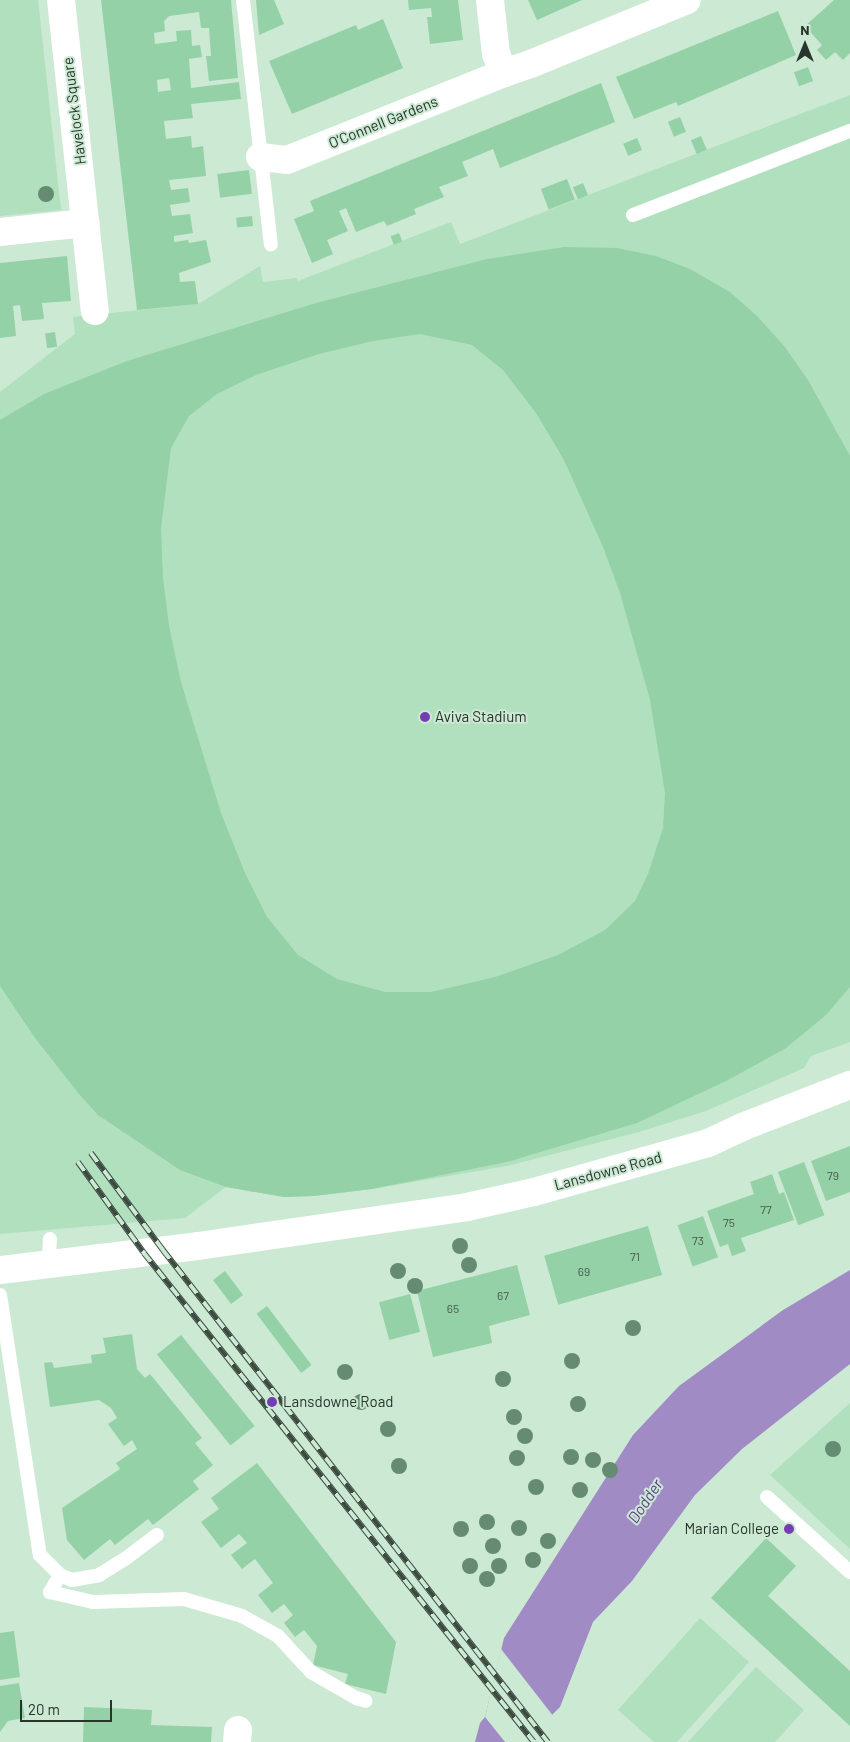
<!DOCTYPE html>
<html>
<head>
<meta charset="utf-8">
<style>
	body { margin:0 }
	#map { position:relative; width:850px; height:1742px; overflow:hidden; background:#cbe9d3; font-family:Barlow,sans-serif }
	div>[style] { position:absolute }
	.green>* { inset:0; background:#b1e0be }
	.water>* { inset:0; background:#a18bc5 }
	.pier>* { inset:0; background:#cbe9d3 }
	.building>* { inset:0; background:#95d1a7; transform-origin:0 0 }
	.service>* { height:14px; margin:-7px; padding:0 7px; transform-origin:7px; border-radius:7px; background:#fff }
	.minor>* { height:28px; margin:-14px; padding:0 14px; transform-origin:14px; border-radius:14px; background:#fff }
	.tertiary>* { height:28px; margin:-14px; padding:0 14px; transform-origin:14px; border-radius:14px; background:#fff }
	.rail>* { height:5.5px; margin-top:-2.75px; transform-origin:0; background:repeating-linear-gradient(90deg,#cbe9d3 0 11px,#3c4a40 0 22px); box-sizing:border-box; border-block:1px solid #3c4a40 }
	.trees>* { width:16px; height:16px; margin:-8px; border-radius:50%; background:#658c73 }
	.dots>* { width:14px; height:14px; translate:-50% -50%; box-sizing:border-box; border:2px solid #cbe9d3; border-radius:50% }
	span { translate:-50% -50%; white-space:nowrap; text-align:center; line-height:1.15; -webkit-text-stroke:4px #cbe9d3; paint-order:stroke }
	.number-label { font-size:12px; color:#435b4b }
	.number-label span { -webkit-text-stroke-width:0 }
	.street-label { font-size:15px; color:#28342c }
	.poi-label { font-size:15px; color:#28342c }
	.left { translate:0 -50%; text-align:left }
	.right { translate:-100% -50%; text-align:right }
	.water-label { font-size:16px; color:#604189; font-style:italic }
	.north { position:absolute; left:780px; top:20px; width:50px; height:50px; -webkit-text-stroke:4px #cbe9d3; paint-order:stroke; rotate:0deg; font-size:14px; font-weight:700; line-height:20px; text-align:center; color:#28342c }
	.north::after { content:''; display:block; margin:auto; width:18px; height:22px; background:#28342c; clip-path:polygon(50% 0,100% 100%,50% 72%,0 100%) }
	.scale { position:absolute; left:20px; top:1700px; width:92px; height:22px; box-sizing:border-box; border:2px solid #28342c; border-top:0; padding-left:6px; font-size:15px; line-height:18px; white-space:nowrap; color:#28342c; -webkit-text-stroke:4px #cbe9d3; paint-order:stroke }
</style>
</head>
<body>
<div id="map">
	<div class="green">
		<div style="clip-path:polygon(0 0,38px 0,61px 210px,0 216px)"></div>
		<div style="clip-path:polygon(850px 95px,850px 1042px,811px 1056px,804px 1068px,706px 1111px,639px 1132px,507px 1166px,372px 1189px,314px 1196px,284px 1197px,226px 1187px,185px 1218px,0 1234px,0 392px,75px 334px,73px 317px,198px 304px,260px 266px,263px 282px,297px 278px,298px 281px,451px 222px,460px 244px)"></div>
		<div style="clip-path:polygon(850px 1403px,850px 1549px,770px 1475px)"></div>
		<div style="clip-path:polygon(700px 1618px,749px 1662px,677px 1742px,654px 1742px,618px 1710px)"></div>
		<div style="clip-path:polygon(756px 1667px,804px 1710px,775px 1742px,688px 1742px)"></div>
	</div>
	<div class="water">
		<div style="clip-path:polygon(850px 1270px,850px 1364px,742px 1449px,695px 1495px,632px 1581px,593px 1622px,560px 1707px,552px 1715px,542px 1742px,475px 1742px,480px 1723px,485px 1717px,504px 1638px,633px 1435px,679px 1386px,783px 1310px)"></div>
	</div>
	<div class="pier">
		<div style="clip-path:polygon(501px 1649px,554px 1717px,544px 1742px,505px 1742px,485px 1717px)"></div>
	</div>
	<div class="building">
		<div style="clip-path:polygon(evenodd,101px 0,231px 0,238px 78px,209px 81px,206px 56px,211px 56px,209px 28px,201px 28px,199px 12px,169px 16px,164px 21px,165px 31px,154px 33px,155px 44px,177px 41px,176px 31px,191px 30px,192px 46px,200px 45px,202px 57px,189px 59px,191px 88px,239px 82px,241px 99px,191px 104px,193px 118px,164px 121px,166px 139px,191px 136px,192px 148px,203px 146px,206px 176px,169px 180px,171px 190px,188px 188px,190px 202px,170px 205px,171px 211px,172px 216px,190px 214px,193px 233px,174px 236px,174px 242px,188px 240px,189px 243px,206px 240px,211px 262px,179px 273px,180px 282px,195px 281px,198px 304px,137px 310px,101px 0,169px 78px,171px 90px,158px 92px,157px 80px,169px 78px)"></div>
		<div style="clip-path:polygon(256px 0,274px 0,284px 24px,259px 35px)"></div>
		<div style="clip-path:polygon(408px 0,458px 0,463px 40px,430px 44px,427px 17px,432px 17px,431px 8px,409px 10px)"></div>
		<div style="clip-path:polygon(528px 0,582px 0,537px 20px)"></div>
		<div style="clip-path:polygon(834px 0,850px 0,850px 53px,843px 60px,835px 52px,826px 60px,817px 50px,822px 45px,805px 26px)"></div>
		<div style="clip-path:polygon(778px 11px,796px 55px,678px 106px,676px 102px,634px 119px,616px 77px)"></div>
		<div style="clip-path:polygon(383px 19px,403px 68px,292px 114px,269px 61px,356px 25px,358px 30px)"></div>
		<div style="left:808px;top:67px;width:15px;height:15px;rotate:70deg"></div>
		<div style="clip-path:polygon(601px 83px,615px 122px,500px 168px,493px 149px,462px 162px,468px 176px,439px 187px,444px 197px,414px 209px,416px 214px,387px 226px,384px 221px,356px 232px,346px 208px,339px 211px,348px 231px,327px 240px,333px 254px,312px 263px,294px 219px,314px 211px,310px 201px)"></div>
		<div style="left:680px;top:117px;width:16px;height:13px;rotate:68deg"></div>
		<div style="left:701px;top:136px;width:15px;height:11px;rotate:67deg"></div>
		<div style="left:637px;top:138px;width:13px;height:15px;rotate:67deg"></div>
		<div style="left:249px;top:170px;width:24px;height:32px;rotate:83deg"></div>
		<div style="left:567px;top:179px;width:22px;height:28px;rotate:69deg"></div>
		<div style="left:583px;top:183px;width:13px;height:11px;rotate:67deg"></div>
		<div style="left:252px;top:216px;width:10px;height:16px;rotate:84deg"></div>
		<div style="left:399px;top:233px;width:9px;height:9px;rotate:69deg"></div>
		<div style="clip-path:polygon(evenodd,564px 247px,617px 248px,656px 256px,690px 269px,730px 292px,758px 317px,785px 347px,808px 380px,850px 456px,850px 987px,826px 1015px,786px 1048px,728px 1080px,637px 1123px,507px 1162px,372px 1189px,314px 1196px,284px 1197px,226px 1187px,180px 1170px,98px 1115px,79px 1094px,35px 1038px,0 986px,0 420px,44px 394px,127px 361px,316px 303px,487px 259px,564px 247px,420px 334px,472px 345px,503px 370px,536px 413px,564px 460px,603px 547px,620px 593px,650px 700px,665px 793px,663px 828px,648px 874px,635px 901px,605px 930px,558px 955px,495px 977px,431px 992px,385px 992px,337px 979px,298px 955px,267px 917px,245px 873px,221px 813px,181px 682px,169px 626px,163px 578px,161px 528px,171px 448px,189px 416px,217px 394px,256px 375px,319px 354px,373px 341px,420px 334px)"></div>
		<div style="clip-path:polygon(67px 256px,71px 301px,42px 303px,44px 319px,22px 321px,20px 305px,13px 306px,16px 336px,0 338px,0 263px)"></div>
		<div style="left:55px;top:332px;width:15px;height:10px;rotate:82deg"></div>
		<div style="clip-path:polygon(850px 1146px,850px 1192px,826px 1201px,811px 1161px)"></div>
		<div style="left:804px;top:1162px;width:57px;height:28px;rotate:69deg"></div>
		<div style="clip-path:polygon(772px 1174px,779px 1194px,784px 1192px,794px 1220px,741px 1238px,746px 1251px,732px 1256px,728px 1244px,720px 1247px,707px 1211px,754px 1194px,750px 1182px)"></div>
		<div style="left:703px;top:1216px;width:44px;height:27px;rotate:70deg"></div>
		<div style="left:648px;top:1226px;width:51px;height:108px;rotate:74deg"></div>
		<div style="clip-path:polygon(517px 1265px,530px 1315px,489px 1326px,492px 1343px,433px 1357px,417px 1291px)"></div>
		<div style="left:225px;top:1271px;width:30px;height:15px;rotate:53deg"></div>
		<div style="left:410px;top:1294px;width:39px;height:32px;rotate:75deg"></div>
		<div style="left:267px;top:1306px;width:74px;height:13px;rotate:53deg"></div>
		<div style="clip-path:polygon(132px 1334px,137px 1369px,145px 1378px,150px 1374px,202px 1438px,195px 1443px,213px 1465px,193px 1481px,199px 1489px,153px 1525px,148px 1519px,115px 1545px,110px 1539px,84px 1560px,67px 1540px,62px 1508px,120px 1469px,116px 1463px,137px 1449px,132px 1440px,124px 1446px,108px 1424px,117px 1418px,111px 1408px,99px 1400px,50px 1407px,44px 1363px,52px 1362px,54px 1368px,92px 1363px,91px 1355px,106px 1353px,103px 1338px)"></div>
		<div style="left:181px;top:1335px;width:117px;height:31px;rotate:51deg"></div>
		<div style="clip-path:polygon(257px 1463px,396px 1642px,386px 1694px,345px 1684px,348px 1674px,313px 1665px,317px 1646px,304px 1630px,295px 1637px,284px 1623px,293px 1615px,284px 1604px,272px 1613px,258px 1595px,273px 1583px,255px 1559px,242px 1569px,231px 1555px,247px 1543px,239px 1534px,221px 1548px,201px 1522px,219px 1509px,211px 1498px)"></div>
		<div style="clip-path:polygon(766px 1538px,796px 1566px,768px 1596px,850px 1671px,850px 1726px,711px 1598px)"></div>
		<div style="clip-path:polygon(14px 1631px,20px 1677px,0 1680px,0 1633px)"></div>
		<div style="clip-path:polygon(19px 1683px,25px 1718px,8px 1721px,0 1732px,0 1686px)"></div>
		<div style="clip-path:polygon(84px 1707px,152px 1710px,151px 1725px,212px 1727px,211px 1742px,83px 1742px)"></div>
	</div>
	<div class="service">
		<div style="left:243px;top:0;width:246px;rotate:83.5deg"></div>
		<div style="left:633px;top:215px;width:233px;rotate:-21.2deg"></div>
		<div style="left:49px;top:1264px;width:25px;rotate:-88deg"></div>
		<div style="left:0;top:1295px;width:263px;rotate:81.3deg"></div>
		<div style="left:40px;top:1555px;width:28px;rotate:45deg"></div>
		<div style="left:60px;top:1575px;width:13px;rotate:23deg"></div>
		<div style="left:72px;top:1580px;width:27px;rotate:-10deg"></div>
		<div style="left:99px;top:1575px;width:31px;rotate:-32deg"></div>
		<div style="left:125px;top:1559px;width:40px;rotate:-37deg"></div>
		<div style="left:767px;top:1497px;width:112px;rotate:42.1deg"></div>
		<div style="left:60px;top:1575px;width:20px;rotate:120deg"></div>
		<div style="left:50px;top:1592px;width:44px;rotate:13.1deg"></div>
		<div style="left:93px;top:1602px;width:91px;rotate:-1.9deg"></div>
		<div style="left:184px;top:1599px;width:60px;rotate:16.3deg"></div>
		<div style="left:242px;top:1616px;width:41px;rotate:29.1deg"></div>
		<div style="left:278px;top:1636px;width:49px;rotate:47.5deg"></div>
		<div style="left:311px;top:1672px;width:52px;rotate:30deg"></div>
		<div style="left:356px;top:1698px;width:10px;rotate:17deg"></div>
	</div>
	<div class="minor">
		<div style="left:61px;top:0;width:313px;rotate:83.8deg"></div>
		<div style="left:490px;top:0;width:54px;rotate:83.7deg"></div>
		<div style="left:496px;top:54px;width:21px;rotate:67deg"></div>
		<div style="left:504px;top:73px;width:31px;rotate:-19deg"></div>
		<div style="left:533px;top:63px;width:166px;rotate:-22.2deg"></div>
		<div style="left:260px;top:157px;width:27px;rotate:6deg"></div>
		<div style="left:287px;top:160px;width:234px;rotate:-21.8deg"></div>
		<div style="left:0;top:232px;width:86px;rotate:-6deg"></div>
		<div style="left:237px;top:1742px;width:12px;rotate:-85deg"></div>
	</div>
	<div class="tertiary">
		<div style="left:0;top:1270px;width:199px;rotate:-6.9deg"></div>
		<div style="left:198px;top:1246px;width:272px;rotate:-8.2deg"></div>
		<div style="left:467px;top:1207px;width:69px;rotate:-12.6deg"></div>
		<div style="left:534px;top:1192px;width:181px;rotate:-15.7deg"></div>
		<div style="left:708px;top:1143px;width:38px;rotate:-25deg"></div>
		<div style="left:742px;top:1127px;width:116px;rotate:-21.3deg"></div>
	</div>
	<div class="rail">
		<div style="left:91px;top:1153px;width:121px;rotate:53.4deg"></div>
		<div style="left:163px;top:1250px;width:625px;rotate:51.96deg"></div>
		<div style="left:78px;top:1162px;width:112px;rotate:54deg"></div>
		<div style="left:144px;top:1253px;width:625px;rotate:51.43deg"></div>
	</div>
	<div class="trees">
		<div style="left:46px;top:194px"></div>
		<div style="left:460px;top:1246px"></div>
		<div style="left:469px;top:1265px"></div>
		<div style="left:398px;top:1271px"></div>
		<div style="left:415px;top:1286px"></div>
		<div style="left:633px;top:1328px"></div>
		<div style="left:572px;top:1361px"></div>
		<div style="left:345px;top:1372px"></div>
		<div style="left:503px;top:1379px"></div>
		<div style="left:361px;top:1402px"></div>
		<div style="left:578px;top:1404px"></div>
		<div style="left:514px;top:1417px"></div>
		<div style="left:388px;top:1429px"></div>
		<div style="left:525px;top:1436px"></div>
		<div style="left:833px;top:1449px"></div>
		<div style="left:571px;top:1457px"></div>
		<div style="left:517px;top:1458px"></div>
		<div style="left:593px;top:1460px"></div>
		<div style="left:399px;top:1466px"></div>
		<div style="left:610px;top:1470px"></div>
		<div style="left:536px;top:1487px"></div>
		<div style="left:580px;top:1490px"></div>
		<div style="left:487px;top:1522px"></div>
		<div style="left:519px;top:1528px"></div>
		<div style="left:461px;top:1529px"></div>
		<div style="left:548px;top:1541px"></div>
		<div style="left:493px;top:1546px"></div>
		<div style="left:533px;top:1560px"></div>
		<div style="left:470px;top:1566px"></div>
		<div style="left:499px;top:1566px"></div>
		<div style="left:487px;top:1579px"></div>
	</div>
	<div class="dots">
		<div style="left:425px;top:717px;background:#743db4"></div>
		<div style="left:272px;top:1402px;background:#743db4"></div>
		<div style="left:789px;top:1529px;background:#743db4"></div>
	</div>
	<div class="number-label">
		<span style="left:833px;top:1176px">79</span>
		<span style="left:766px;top:1210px">77</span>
		<span style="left:729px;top:1223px">75</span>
		<span style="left:698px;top:1241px">73</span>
		<span style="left:635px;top:1257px">71</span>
		<span style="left:584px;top:1272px">69</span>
		<span style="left:503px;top:1296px">67</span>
		<span style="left:453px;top:1309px">65</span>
	</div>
	<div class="street-label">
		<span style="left:74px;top:111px;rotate:-97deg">Havelock Square</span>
		<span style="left:383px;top:122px;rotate:-22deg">O'Connell Gardens</span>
		<span style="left:608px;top:1171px;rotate:-15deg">Lansdowne Road</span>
	</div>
	<div class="poi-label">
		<span class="left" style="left:435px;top:717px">Aviva Stadium</span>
		<span class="left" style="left:283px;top:1402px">Lansdowne Road</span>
		<span class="right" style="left:779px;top:1529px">Marian College</span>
	</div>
	<div class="water-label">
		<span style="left:645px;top:1501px;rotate:-56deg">Dodder</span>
	</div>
	<div class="north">N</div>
	<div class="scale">20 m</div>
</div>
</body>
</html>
